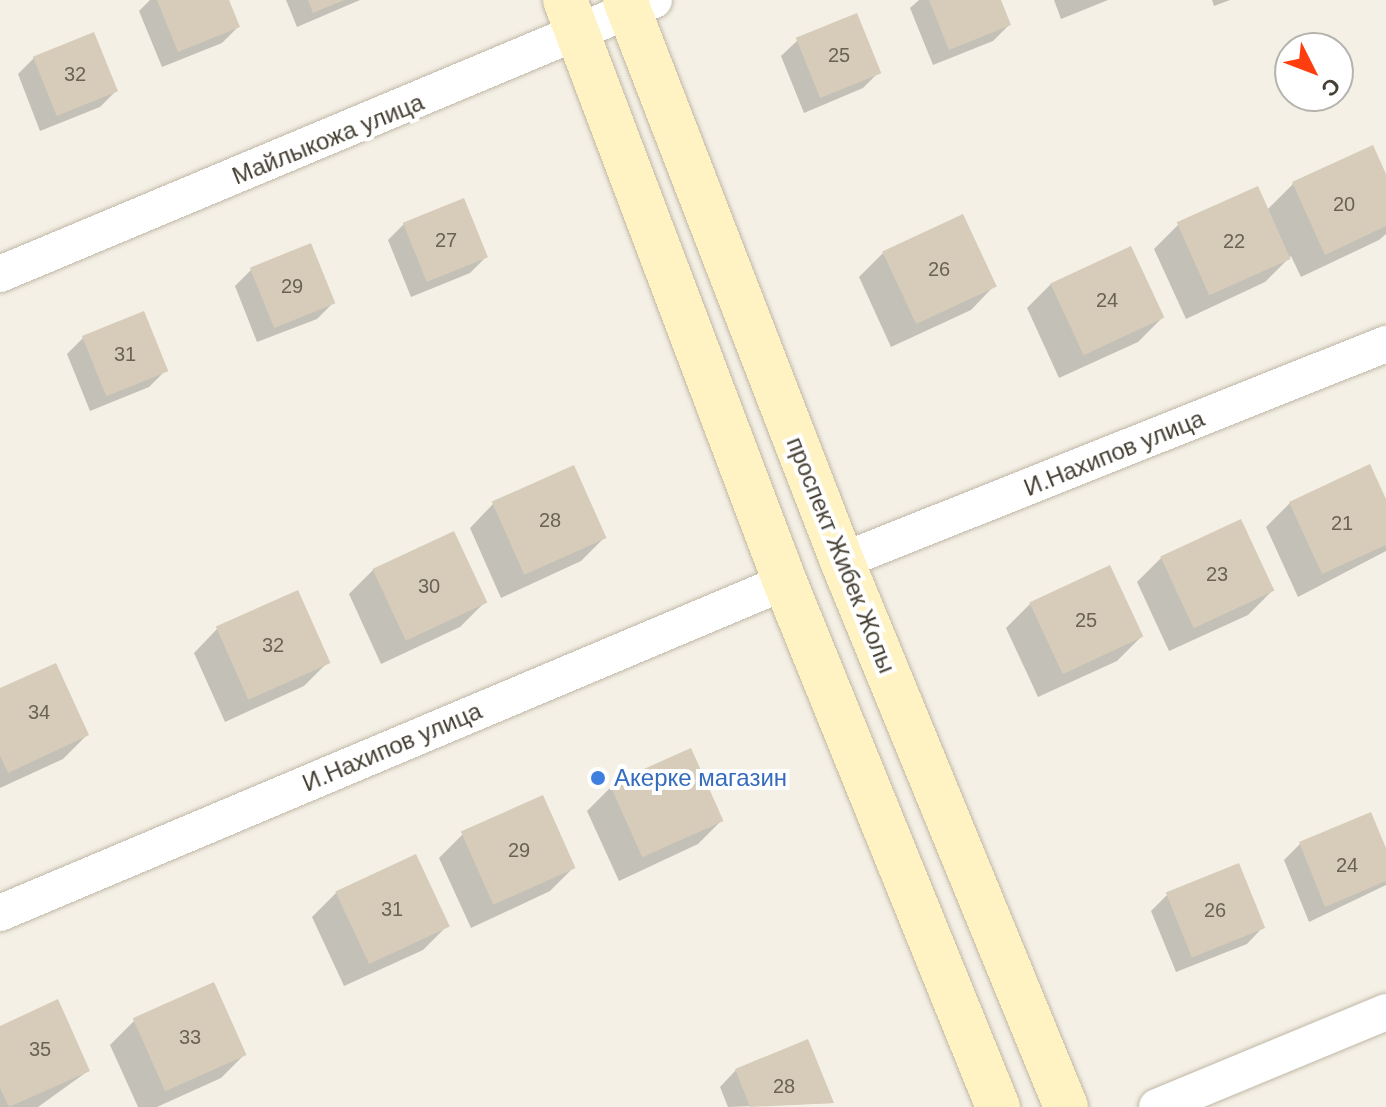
<!DOCTYPE html>
<html>
<head>
<meta charset="utf-8">
<style>
	body { margin:0 }
	#map { position:relative; width:1386px; height:1107px; overflow:hidden; background:#f4f0e5; font-family:Helvetica,sans-serif }
	div>[style] { position:absolute }
	.shadow>* { inset:0; background:#0003 }
	.building>* { inset:0; background:#d6ccb9; transform-origin:0 0 }
	.roads { filter:drop-shadow(0 0 2px #c0b8a7) drop-shadow(0 0 2px #c0b8a7) }
	.street>* { height:36px; margin:-18px; padding:0 18px; transform-origin:18px; border-radius:18px; background:#fff }
	.secondary>* { height:44px; margin:-22px; padding:0 22px; transform-origin:22px; border-radius:22px; background:#fff3c3 }
	.dots>* { width:22px; height:22px; translate:-50% -50%; box-sizing:border-box; border:4px solid #fff; border-radius:50% }
	span { translate:-50% -50%; white-space:nowrap; text-align:center; line-height:1.15; -webkit-text-stroke:8px #fff; paint-order:stroke }
	.number-label { font-size:20px; color:#6a6355 }
	.number-label span { -webkit-text-stroke-width:0 }
	.street-label { font-size:24px; color:#464034 }
	.shop-label { font-size:24px; color:#366cbe }
	.left { translate:0 -50%; text-align:left }
	.north { position:absolute; left:1274px; top:32px; width:80px; height:80px; box-sizing:border-box; background:#fff; border:2px solid #b5b3ae; border-radius:50%; rotate:132deg; font-size:22px; font-weight:700; line-height:32px; text-align:center; color:#464034 }
	.north::after { content:''; display:block; margin:auto; width:28px; height:36px; background:#ff3e10; clip-path:polygon(50% 0,100% 100%,50% 72%,0 100%) }
</style>
</head>
<body>
<div id="map">
	<div class="shadow">
		<div style="clip-path:polygon(150px 0,227px 0,238px 27px,222px 43px,162px 67px,139px 11px)"></div>
		<div style="clip-path:polygon(286px 0,360px 0,297px 27px)"></div>
		<div style="clip-path:polygon(919px 0,999px 0,1009px 25px,993px 41px,933px 65px,910px 8px)"></div>
		<div style="clip-path:polygon(1054px 0,1108px 0,1061px 19px)"></div>
		<div style="clip-path:polygon(1212px 0,1230px 0,1214px 6px)"></div>
		<div style="clip-path:polygon(798px 40px,879px 72px,863px 88px,804px 113px,781px 56px)"></div>
		<div style="clip-path:polygon(34px 58px,116px 91px,100px 107px,40px 131px,18px 74px)"></div>
		<div style="clip-path:polygon(1372px 147px,1386px 179px,1386px 234px,1379px 240px,1301px 277px,1291px 256px,1265px 282px,1186px 319px,1154px 249px,1178px 225px,1267px 210px,1293px 184px)"></div>
		<div style="clip-path:polygon(404px 224px,486px 257px,470px 273px,411px 297px,388px 240px)"></div>
		<div style="clip-path:polygon(1130px 248px,1162px 318px,1138px 342px,1059px 378px,1027px 308px,1051px 284px)"></div>
		<div style="clip-path:polygon(883px 253px,994px 286px,971px 310px,891px 347px,859px 277px)"></div>
		<div style="clip-path:polygon(251px 270px,333px 303px,317px 319px,257px 342px,235px 286px)"></div>
		<div style="clip-path:polygon(83px 338px,165px 371px,149px 387px,90px 411px,67px 354px)"></div>
		<div style="clip-path:polygon(1290px 503px,1386px 504px,1386px 551px,1298px 597px,1266px 527px)"></div>
		<div style="clip-path:polygon(493px 504px,605px 537px,581px 561px,501px 598px,470px 528px)"></div>
		<div style="clip-path:polygon(1161px 558px,1272px 591px,1248px 615px,1169px 651px,1137px 582px)"></div>
		<div style="clip-path:polygon(373px 570px,484px 603px,460px 627px,381px 664px,349px 594px)"></div>
		<div style="clip-path:polygon(1030px 604px,1141px 637px,1117px 661px,1038px 697px,1006px 628px)"></div>
		<div style="clip-path:polygon(217px 629px,328px 662px,304px 686px,225px 722px,194px 653px)"></div>
		<div style="clip-path:polygon(0 690px,87px 735px,63px 759px,0 788px)"></div>
		<div style="clip-path:polygon(611px 787px,722px 820px,698px 844px,619px 881px,587px 811px)"></div>
		<div style="clip-path:polygon(463px 834px,574px 867px,550px 891px,471px 928px,439px 858px)"></div>
		<div style="clip-path:polygon(1300px 844px,1386px 854px,1386px 885px,1309px 922px,1284px 860px)"></div>
		<div style="clip-path:polygon(336px 893px,447px 926px,423px 950px,344px 986px,312px 917px)"></div>
		<div style="clip-path:polygon(1167px 895px,1263px 927px,1247px 944px,1176px 972px,1151px 911px)"></div>
		<div style="clip-path:polygon(134px 1021px,245px 1054px,221px 1078px,157px 1107px,138px 1107px,110px 1045px)"></div>
		<div style="clip-path:polygon(0 1028px,88px 1071px,38px 1107px,0 1107px)"></div>
		<div style="clip-path:polygon(736px 1070px,832px 1103px,728px 1107px,720px 1087px)"></div>
	</div>
	<div class="building">
		<div style="clip-path:polygon(157px 0,229px 0,240px 27px,178px 52px)"></div>
		<div style="clip-path:polygon(308px 0,344px 0,313px 13px)"></div>
		<div style="clip-path:polygon(929px 0,1001px 0,1011px 25px,949px 50px)"></div>
		<div style="left:857px;top:13px;width:65px;height:66px;rotate:68deg"></div>
		<div style="left:94px;top:32px;width:64px;height:66px;rotate:68deg"></div>
		<div style="clip-path:polygon(1373px 145px,1386px 174px,1386px 226px,1325px 255px,1292px 182px)"></div>
		<div style="left:1258px;top:186px;width:80px;height:89px;rotate:66deg"></div>
		<div style="left:464px;top:198px;width:64px;height:66px;rotate:68deg"></div>
		<div style="left:963px;top:214px;width:80px;height:89px;rotate:65deg"></div>
		<div style="left:311px;top:243px;width:65px;height:66px;rotate:68deg"></div>
		<div style="left:1131px;top:246px;width:79px;height:89px;rotate:65deg"></div>
		<div style="left:144px;top:311px;width:65px;height:67px;rotate:68deg"></div>
		<div style="clip-path:polygon(1370px 464px,1386px 499px,1386px 545px,1322px 574px,1289px 502px)"></div>
		<div style="left:574px;top:465px;width:80px;height:90px;rotate:66deg"></div>
		<div style="left:1241px;top:519px;width:79px;height:89px;rotate:65deg"></div>
		<div style="left:454px;top:531px;width:79px;height:90px;rotate:65deg"></div>
		<div style="left:1110px;top:565px;width:79px;height:89px;rotate:65deg"></div>
		<div style="left:298px;top:590px;width:80px;height:90px;rotate:66deg"></div>
		<div style="clip-path:polygon(56px 663px,89px 735px,8px 773px,0 755px,0 688px)"></div>
		<div style="left:691px;top:748px;width:80px;height:89px;rotate:66deg"></div>
		<div style="left:543px;top:795px;width:80px;height:90px;rotate:66deg"></div>
		<div style="clip-path:polygon(1371px 812px,1386px 848px,1386px 881px,1325px 907px,1299px 842px)"></div>
		<div style="left:416px;top:854px;width:80px;height:89px;rotate:65deg"></div>
		<div style="left:1239px;top:863px;width:70px;height:79px;rotate:68deg"></div>
		<div style="left:214px;top:982px;width:80px;height:89px;rotate:66deg"></div>
		<div style="clip-path:polygon(58px 999px,90px 1071px,9px 1107px,0 1088px,0 1026px)"></div>
		<div style="clip-path:polygon(808px 1039px,834px 1103px,750px 1107px,735px 1069px)"></div>
	</div>
	<div class="roads">
		<div class="street">
			<div style="left:0;top:274px;width:709px;rotate:-22.73deg"></div>
			<div style="left:842px;top:561px;width:586px;rotate:-21.75deg"></div>
			<div style="left:0;top:913px;width:852px;rotate:-22.86deg"></div>
			<div style="left:1157px;top:1107px;width:248px;rotate:-22.5deg"></div>
		</div>
		<div class="secondary">
			<div style="left:565px;top:0;width:622px;rotate:69.29deg"></div>
			<div style="left:785px;top:582px;width:567px;rotate:67.92deg"></div>
			<div style="left:625px;top:0;width:602px;rotate:68.85deg"></div>
			<div style="left:842px;top:561px;width:590px;rotate:67.69deg"></div>
		</div>
	</div>
	<div class="dots">
		<div style="left:598px;top:778px;background:#3f7fe0"></div>
	</div>
	<div class="number-label">
		<span style="left:839px;top:55px">25</span>
		<span style="left:75px;top:74px">32</span>
		<span style="left:1344px;top:204px">20</span>
		<span style="left:446px;top:240px">27</span>
		<span style="left:1234px;top:241px">22</span>
		<span style="left:939px;top:269px">26</span>
		<span style="left:292px;top:286px">29</span>
		<span style="left:1107px;top:300px">24</span>
		<span style="left:125px;top:354px">31</span>
		<span style="left:550px;top:520px">28</span>
		<span style="left:1342px;top:523px">21</span>
		<span style="left:1217px;top:574px">23</span>
		<span style="left:429px;top:586px">30</span>
		<span style="left:1086px;top:620px">25</span>
		<span style="left:273px;top:645px">32</span>
		<span style="left:39px;top:712px">34</span>
		<span style="left:519px;top:850px">29</span>
		<span style="left:1347px;top:865px">24</span>
		<span style="left:392px;top:909px">31</span>
		<span style="left:1215px;top:910px">26</span>
		<span style="left:190px;top:1037px">33</span>
		<span style="left:40px;top:1049px">35</span>
		<span style="left:784px;top:1086px">28</span>
	</div>
	<div class="street-label">
		<span style="left:328px;top:139px;rotate:-22deg">Майлыкожа улица</span>
		<span style="left:1114px;top:453px;rotate:-22deg">И.Нахипов улица</span>
		<span style="left:841px;top:555px;rotate:68deg">проспект Жибек Жолы</span>
		<span style="left:392px;top:747px;rotate:-23deg">И.Нахипов улица</span>
	</div>
	<div class="shop-label">
		<span class="left" style="left:614px;top:778px">Акерке магазин</span>
	</div>
	<div class="north">С</div>
</div>
</body>
</html>
